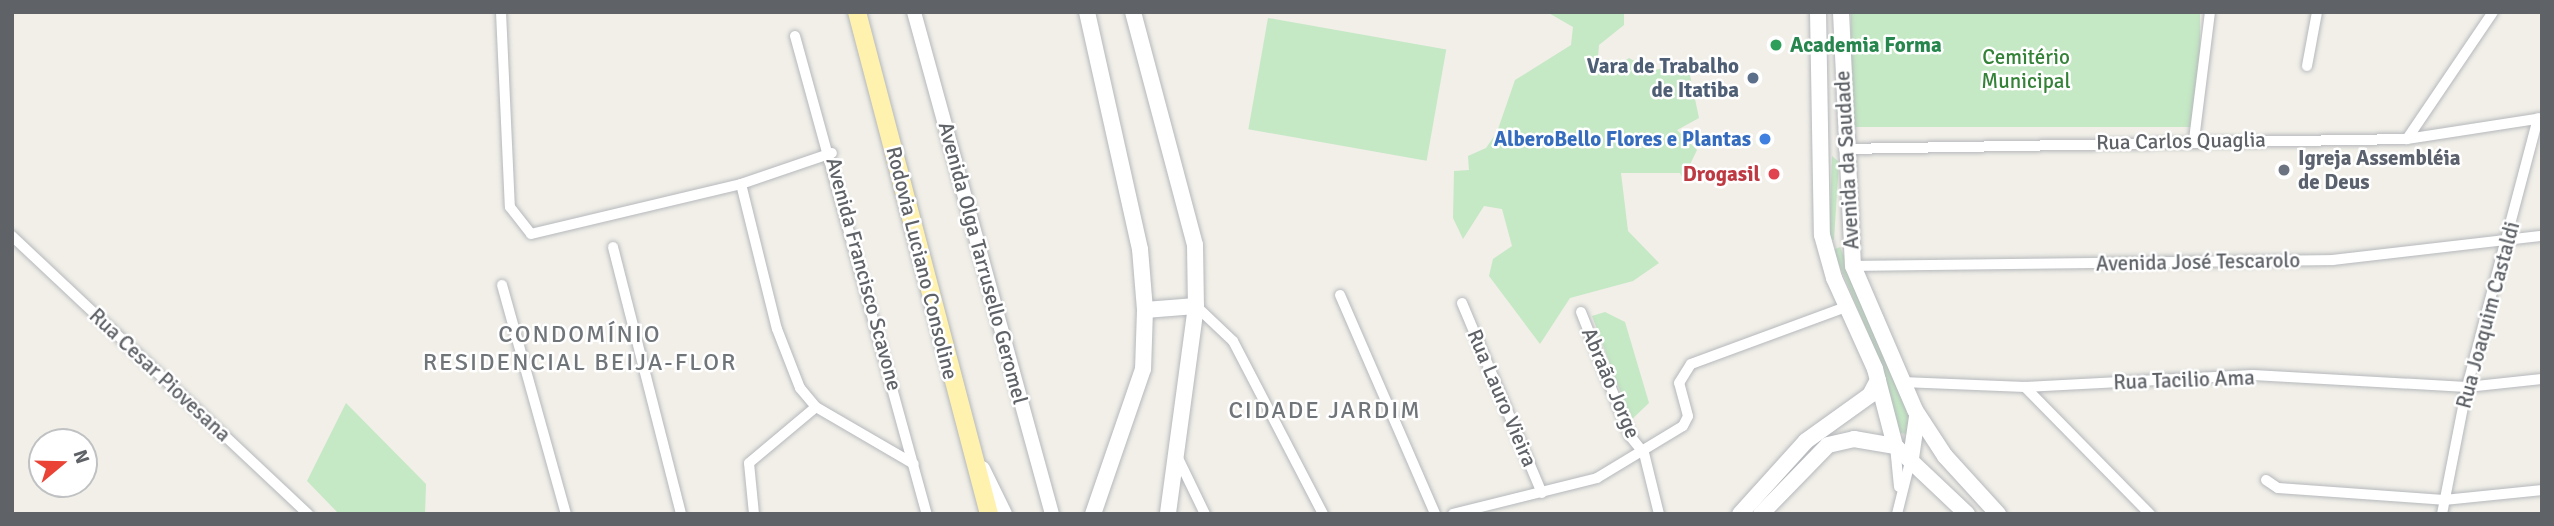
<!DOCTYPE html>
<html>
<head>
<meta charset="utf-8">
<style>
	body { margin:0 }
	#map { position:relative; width:2554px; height:526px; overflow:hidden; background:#f1efe8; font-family:Signika,sans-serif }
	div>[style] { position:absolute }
	.green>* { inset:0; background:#c5e8c5; transform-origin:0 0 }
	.roads { filter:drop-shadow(0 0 2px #b5b8bc) drop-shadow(0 0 2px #b5b8bc) }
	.minor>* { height:10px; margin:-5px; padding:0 5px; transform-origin:5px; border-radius:5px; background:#fff }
	.tertiary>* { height:14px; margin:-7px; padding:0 7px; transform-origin:7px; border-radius:7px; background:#fff }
	.secondary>* { height:16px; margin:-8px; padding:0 8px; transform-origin:8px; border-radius:8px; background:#fff }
	.primary>* { height:18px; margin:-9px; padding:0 9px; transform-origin:9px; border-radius:9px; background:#fff2af }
	.dots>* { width:19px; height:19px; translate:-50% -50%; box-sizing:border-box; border:4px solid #fff; border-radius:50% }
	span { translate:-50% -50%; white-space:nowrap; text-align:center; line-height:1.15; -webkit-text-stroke:5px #fff; paint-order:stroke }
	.leisure-label { font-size:21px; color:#27864d; font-weight:700 }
	.left { translate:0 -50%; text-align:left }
	.park-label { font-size:21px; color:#348238 }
	.service-label { font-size:21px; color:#4e5e75; font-weight:700 }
	.right { translate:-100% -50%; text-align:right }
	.shop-label { font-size:21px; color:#366cbe; font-weight:700 }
	.street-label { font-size:21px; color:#5f6368 }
	.worship-label { font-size:21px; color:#5b616d; font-weight:700 }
	.health-label { font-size:21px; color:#be3a42; font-weight:700 }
	.quarter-label { font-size:24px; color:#70757a; letter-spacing:2px }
	.frame { position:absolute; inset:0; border:14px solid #5f6368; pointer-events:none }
	.north { position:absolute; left:28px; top:428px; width:70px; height:70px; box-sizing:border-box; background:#fff; border:2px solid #bfc1c3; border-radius:50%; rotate:71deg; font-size:19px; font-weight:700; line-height:28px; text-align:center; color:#5f6368 }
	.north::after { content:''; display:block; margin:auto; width:24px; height:32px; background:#ea4335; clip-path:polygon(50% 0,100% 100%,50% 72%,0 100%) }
</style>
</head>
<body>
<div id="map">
	<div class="green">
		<div style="clip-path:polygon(1547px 12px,1624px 12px,1624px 25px,1599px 45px,1597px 68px,1611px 70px,1629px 58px,1652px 71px,1687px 61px,1699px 118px,1677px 130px,1697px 150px,1683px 179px,1680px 173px,1621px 173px,1628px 231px,1659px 263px,1633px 281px,1570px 298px,1540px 344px,1489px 276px,1493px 259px,1512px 246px,1502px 209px,1484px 206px,1463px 239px,1453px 218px,1454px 171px,1469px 170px,1468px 156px,1486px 148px,1497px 132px,1515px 80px,1571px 45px,1573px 27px)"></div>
		<div style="left:1851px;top:12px;width:349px;height:115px"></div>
		<div style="left:1268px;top:18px;width:181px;height:113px;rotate:10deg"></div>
		<div style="clip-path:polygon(1832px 156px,1839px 162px,1834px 240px,1829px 239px)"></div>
		<div style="clip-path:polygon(1840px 247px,1913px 422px,1909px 435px,1898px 432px,1883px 369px,1833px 250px)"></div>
		<div style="clip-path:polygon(1605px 312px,1625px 322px,1649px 403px,1631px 420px,1592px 316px)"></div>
		<div style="clip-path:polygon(346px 403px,426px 484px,425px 514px,339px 514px,307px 481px)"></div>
	</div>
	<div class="roads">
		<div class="minor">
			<div style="left:501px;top:12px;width:195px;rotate:87.4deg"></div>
			<div style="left:510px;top:207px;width:34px;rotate:52deg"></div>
			<div style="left:531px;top:234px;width:216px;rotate:-13.4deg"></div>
			<div style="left:741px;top:184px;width:96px;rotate:-18.8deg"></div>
			<div style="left:795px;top:36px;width:496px;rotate:74.6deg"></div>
			<div style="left:2307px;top:66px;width:55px;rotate:-79.5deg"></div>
			<div style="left:2407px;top:139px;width:137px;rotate:-8.8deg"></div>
			<div style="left:2194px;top:140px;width:129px;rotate:-82.9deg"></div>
			<div style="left:1844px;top:149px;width:563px;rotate:-1.02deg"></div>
			<div style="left:2407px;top:139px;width:153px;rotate:-55.9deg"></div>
			<div style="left:741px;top:184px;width:149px;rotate:76.1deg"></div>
			<div style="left:777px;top:329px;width:63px;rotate:68.7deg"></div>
			<div style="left:800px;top:388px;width:25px;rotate:50deg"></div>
			<div style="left:816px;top:407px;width:113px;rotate:30.2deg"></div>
			<div style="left:12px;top:236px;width:406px;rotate:43.2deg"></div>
			<div style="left:613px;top:247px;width:276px;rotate:75.7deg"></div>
			<div style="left:1853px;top:266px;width:480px;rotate:-0.7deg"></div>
			<div style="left:2333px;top:260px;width:210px;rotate:-6.6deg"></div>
			<div style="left:502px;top:285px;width:238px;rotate:74.4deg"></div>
			<div style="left:1340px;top:295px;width:239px;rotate:66.5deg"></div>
			<div style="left:1462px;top:303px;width:206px;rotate:67.2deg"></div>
			<div style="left:1196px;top:306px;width:51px;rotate:43.4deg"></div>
			<div style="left:1233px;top:341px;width:195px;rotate:62.5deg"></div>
			<div style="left:1581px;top:312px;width:133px;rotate:68.4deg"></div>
			<div style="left:1630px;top:436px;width:22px;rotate:51deg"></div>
			<div style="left:1644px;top:453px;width:63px;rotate:76.2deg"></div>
			<div style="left:1902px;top:382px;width:123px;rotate:2.3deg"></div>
			<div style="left:2025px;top:387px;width:228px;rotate:-3deg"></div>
			<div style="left:2253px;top:375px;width:214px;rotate:3.2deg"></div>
			<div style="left:2467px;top:387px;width:75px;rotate:-6.1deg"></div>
			<div style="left:2025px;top:387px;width:178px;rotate:45.5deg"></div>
			<div style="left:1895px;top:446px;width:41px;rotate:84.4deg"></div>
			<div style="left:1176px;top:454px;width:67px;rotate:64.2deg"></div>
			<div style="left:2266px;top:480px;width:14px;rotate:34deg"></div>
			<div style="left:2278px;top:488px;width:166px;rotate:4.1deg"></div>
			<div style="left:2444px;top:500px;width:99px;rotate:-5.8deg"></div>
			<div style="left:754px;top:514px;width:51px;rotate:-95.6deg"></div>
			<div style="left:749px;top:463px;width:87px;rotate:-39.9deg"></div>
			<div style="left:1453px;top:514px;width:148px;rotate:-14deg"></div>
			<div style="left:1597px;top:478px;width:100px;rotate:-31.2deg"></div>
			<div style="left:1683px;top:426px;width:11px;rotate:-63deg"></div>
			<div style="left:1688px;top:416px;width:34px;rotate:-105deg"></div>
			<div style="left:1679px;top:383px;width:22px;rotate:-58deg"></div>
			<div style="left:1691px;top:364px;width:165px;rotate:-20.2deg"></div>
			<div style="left:1897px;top:514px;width:58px;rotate:-76deg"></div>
			<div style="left:2442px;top:514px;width:129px;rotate:-78.9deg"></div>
			<div style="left:2467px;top:387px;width:278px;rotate:-75.2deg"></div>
		</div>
		<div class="tertiary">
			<div style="left:914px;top:12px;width:521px;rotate:74.63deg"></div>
		</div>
		<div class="secondary">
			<div style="left:1087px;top:12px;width:243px;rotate:77.4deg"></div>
			<div style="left:1140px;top:249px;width:61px;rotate:85.3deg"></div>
			<div style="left:1145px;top:310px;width:59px;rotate:91.9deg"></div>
			<div style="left:1143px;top:369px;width:153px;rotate:109deg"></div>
			<div style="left:1133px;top:12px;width:241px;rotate:75.1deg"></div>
			<div style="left:1195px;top:245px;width:61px;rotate:89.1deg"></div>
			<div style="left:1196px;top:306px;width:210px;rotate:97.7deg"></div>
			<div style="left:1818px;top:12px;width:223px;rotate:89deg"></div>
			<div style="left:1822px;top:235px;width:45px;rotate:74.4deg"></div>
			<div style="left:1834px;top:278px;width:100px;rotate:65.7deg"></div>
			<div style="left:1875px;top:369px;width:80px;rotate:75.4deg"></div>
			<div style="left:1895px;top:446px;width:99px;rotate:43.4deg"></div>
			<div style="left:1841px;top:12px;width:254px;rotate:87.3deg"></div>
			<div style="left:1853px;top:266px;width:157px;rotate:66.7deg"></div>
			<div style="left:1915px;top:410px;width:55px;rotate:56.9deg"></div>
			<div style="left:1945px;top:456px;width:79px;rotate:47.6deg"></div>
			<div style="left:1145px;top:310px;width:51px;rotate:-4.5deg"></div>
			<div style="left:1911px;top:458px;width:41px;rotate:-81.7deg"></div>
			<div style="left:982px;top:469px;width:50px;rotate:63.9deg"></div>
			<div style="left:1740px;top:514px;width:98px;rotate:-47.9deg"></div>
			<div style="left:1806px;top:441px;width:79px;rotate:-35.7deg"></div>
			<div style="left:1870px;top:395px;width:17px;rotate:-62deg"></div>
			<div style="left:1761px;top:514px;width:96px;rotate:-45.8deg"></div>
			<div style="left:1828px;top:445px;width:27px;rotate:-13deg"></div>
			<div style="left:1854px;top:439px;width:42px;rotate:9.7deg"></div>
		</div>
		<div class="primary">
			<div style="left:857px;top:12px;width:519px;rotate:75.27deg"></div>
		</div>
	</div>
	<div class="dots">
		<div style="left:1776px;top:45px;background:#2e9e5b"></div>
		<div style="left:1753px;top:78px;background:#5c6f8a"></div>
		<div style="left:1765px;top:139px;background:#3f7fe0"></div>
		<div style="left:2284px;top:170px;background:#6b7280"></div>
		<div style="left:1774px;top:174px;background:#e0444e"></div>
	</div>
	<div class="leisure-label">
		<span class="left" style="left:1790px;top:45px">Academia Forma</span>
	</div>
	<div class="park-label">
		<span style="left:2026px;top:69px">Cemitério<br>Municipal</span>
	</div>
	<div class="service-label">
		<span class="right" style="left:1739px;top:78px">Vara de Trabalho<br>de Itatiba</span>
	</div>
	<div class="shop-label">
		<span class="right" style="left:1751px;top:139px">AlberoBello Flores e Plantas</span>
	</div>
	<div class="street-label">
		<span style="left:2181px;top:141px;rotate:-1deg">Rua Carlos Quaglia</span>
		<span style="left:1847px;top:160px;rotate:-93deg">Avenida da Saudade</span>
		<span style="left:2198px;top:262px;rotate:-1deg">Avenida José Tescarolo</span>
		<span style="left:922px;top:263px;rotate:76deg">Rodovia Luciano Consoline</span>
		<span style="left:983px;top:263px;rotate:75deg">Avenida Olga Tarrusello Geromel</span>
		<span style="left:864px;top:274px;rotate:75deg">Avenida Francisco Scavone</span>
		<span style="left:2488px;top:315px;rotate:-75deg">Rua Joaquim Castaldi</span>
		<span style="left:160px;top:375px;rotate:43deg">Rua Cesar Piovesana</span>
		<span style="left:2184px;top:380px;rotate:-2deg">Rua Tacilio Ama</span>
		<span style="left:1611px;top:383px;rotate:67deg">Abraão Jorge</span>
		<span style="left:1502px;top:398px;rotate:67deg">Rua Lauro Vieira</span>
	</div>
	<div class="worship-label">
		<span class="left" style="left:2298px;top:170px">Igreja Assembléia<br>de Deus</span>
	</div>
	<div class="health-label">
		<span class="right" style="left:1760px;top:174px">Drogasil</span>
	</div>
	<div class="quarter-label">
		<span style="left:580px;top:349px">CONDOMÍNIO<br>RESIDENCIAL BEIJA-FLOR</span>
		<span style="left:1325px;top:411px">CIDADE JARDIM</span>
	</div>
	<div class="frame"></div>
	<div class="north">N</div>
</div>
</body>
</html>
